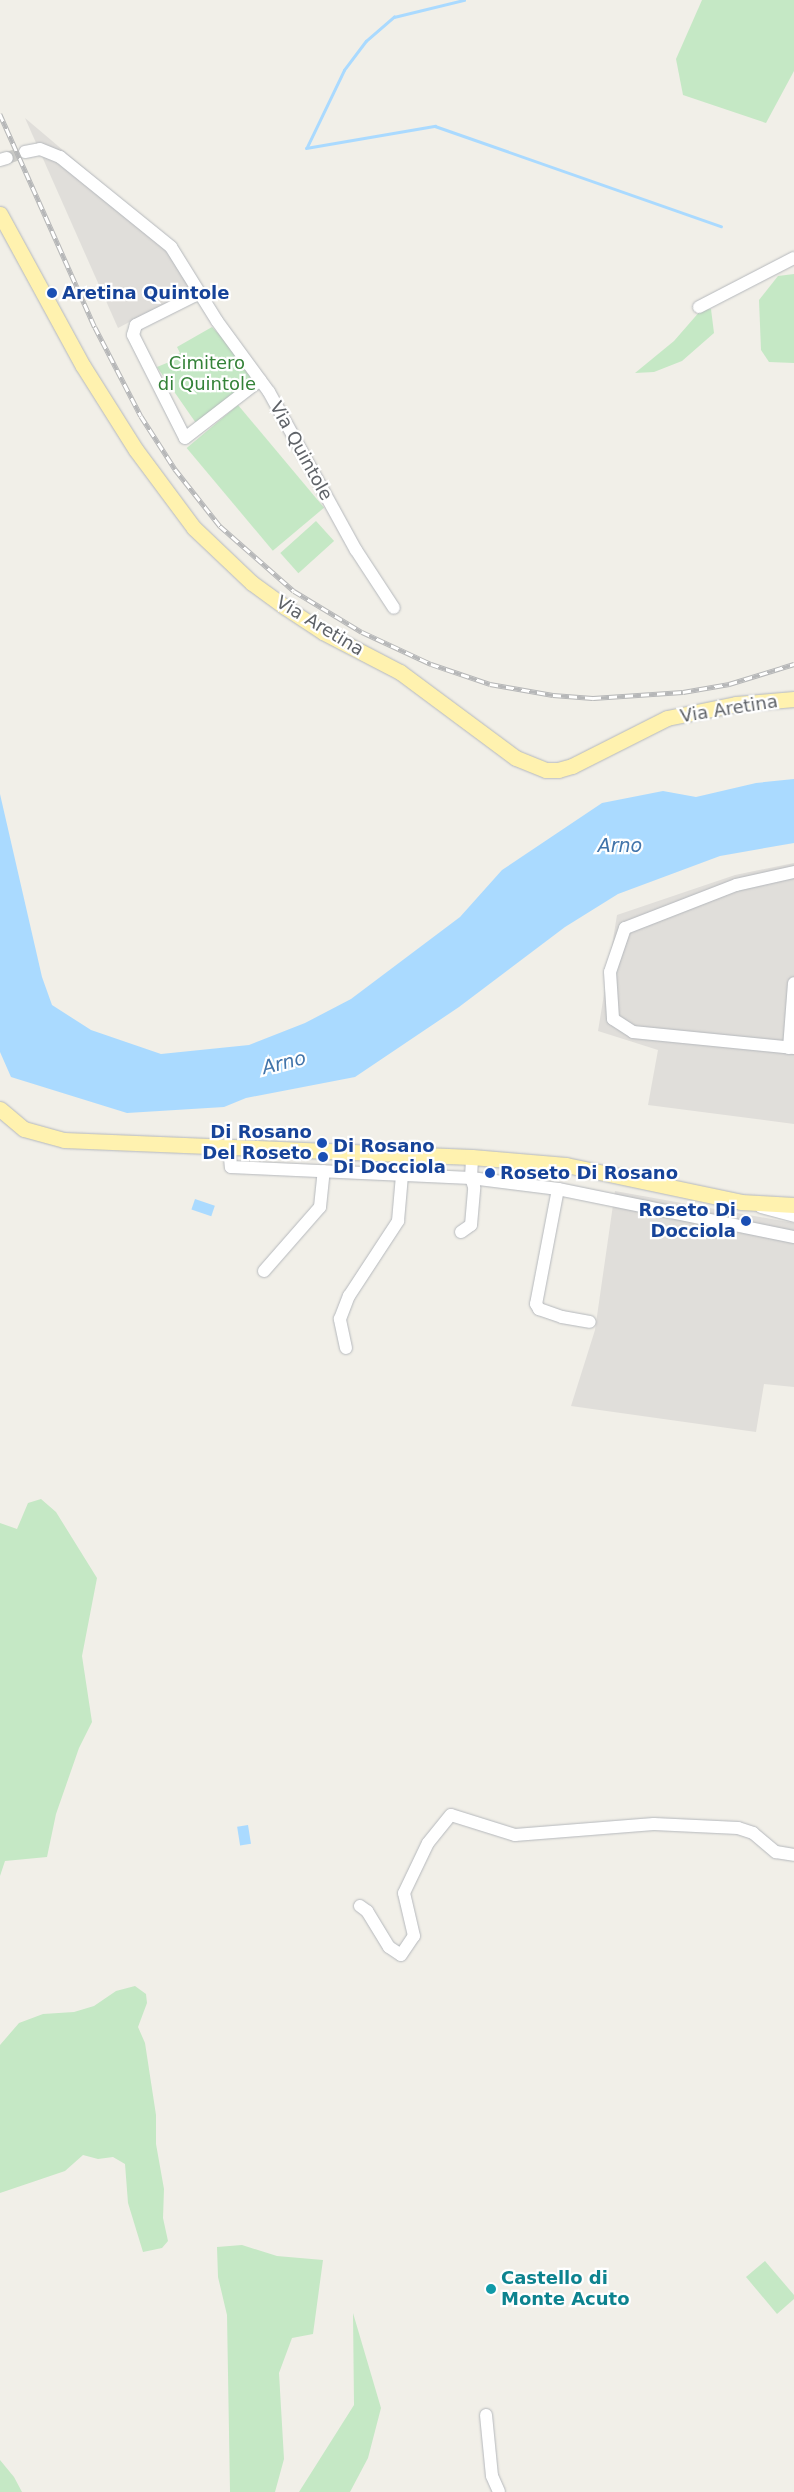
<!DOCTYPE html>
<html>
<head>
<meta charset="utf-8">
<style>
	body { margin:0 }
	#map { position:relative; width:794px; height:2492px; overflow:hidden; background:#f1efe8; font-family:"DejaVu Sans",sans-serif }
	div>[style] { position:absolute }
	.industrial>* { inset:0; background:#e0deda }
	.green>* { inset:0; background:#c5e8c5; transform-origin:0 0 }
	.water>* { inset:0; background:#aadaff; transform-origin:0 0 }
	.stream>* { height:2.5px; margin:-1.25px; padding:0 1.25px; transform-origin:1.25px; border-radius:1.25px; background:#aadaff }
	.minor-tunnel>* { height:12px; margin-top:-6px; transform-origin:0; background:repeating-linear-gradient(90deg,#ccccc8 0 12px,transparent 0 18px) }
	.roads { filter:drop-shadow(0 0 1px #b5b8bc) drop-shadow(0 0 1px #b5b8bc) }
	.minor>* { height:12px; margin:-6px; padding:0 6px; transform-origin:6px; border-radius:6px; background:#fff }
	.major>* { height:15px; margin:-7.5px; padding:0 7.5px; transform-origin:7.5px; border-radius:7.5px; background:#fff2af }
	.rail>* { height:4.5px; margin-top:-2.25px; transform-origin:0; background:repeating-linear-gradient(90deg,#fff 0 8px,#b6b7b8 0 16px); box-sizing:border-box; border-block:1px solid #b6b7b8 }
	.dots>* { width:14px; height:14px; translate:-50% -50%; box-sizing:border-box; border:2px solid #fff; border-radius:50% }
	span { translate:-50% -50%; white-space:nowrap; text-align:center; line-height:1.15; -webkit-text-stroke:4.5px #fff; paint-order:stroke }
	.transit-label { font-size:18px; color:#164399; font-weight:700 }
	.left { translate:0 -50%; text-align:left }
	.right { translate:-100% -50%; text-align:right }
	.park-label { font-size:18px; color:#348238 }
	.street-label { font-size:18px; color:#5f6368 }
	.culture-label { font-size:18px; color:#0d838f; font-weight:700 }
	.water-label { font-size:19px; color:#4174aa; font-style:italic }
</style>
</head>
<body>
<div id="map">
	<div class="industrial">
		<div style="clip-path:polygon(25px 118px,162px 234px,191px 290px,118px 328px)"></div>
		<div style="clip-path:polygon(794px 863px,794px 1124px,648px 1105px,658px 1050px,598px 1031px,617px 915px,735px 875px)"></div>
		<div style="clip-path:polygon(615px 1191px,794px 1223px,794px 1387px,764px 1384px,756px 1432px,571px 1406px,595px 1330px)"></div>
	</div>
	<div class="green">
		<div style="clip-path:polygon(702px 0,794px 0,794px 71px,766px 123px,683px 95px,676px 59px)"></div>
		<div style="clip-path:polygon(794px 274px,794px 363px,769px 362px,761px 350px,759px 300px,778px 276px)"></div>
		<div style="clip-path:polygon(711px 309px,714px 333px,682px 361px,654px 372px,635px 373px,674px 341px,701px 310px)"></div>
		<div style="clip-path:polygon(212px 327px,240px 356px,256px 381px,198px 426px,157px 367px,174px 360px,172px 357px,180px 353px,177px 347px)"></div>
		<div style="left:238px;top:405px;width:134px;height:67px;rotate:50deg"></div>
		<div style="left:316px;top:521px;width:27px;height:48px;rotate:48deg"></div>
		<div style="clip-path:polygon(41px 1499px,56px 1512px,97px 1578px,82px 1656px,92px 1722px,79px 1748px,56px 1814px,47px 1857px,5px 1861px,0 1876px,0 1523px,17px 1529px,28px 1503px)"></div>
		<div style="clip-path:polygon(135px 1986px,146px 1994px,147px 2003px,138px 2027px,145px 2043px,156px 2115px,156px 2144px,164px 2189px,163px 2218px,168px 2241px,162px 2248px,143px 2252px,128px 2203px,125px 2164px,113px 2157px,98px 2159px,83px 2155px,65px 2171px,0 2193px,0 2045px,19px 2023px,43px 2014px,74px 2012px,94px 2006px,116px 1991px)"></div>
		<div style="clip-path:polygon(242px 2245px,277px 2256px,323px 2260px,313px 2334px,292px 2338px,279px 2373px,284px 2459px,275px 2492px,230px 2492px,227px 2315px,218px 2277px,217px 2247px)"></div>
		<div style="clip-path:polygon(765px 2261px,794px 2295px,794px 2299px,777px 2314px,746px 2277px)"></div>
		<div style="clip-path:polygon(353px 2313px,381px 2408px,368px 2458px,350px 2492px,299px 2492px,354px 2405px)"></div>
		<div style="clip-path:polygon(0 2460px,14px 2477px,22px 2492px,0 2492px)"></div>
	</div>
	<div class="water">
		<div style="clip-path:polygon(794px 779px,794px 843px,720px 856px,618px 894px,565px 927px,459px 1007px,355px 1077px,246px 1098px,224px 1107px,127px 1113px,11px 1077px,0 1052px,0 794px,42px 977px,52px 1005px,91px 1030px,161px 1054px,249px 1045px,305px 1023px,351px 999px,460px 917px,502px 870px,602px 803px,663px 791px,696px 797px,756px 783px)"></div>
		<div style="left:195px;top:1199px;width:21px;height:11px;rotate:19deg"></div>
		<div style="left:248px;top:1825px;width:19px;height:11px;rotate:81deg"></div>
	</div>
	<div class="stream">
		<div style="left:307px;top:147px;width:85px;rotate:-64.3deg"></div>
		<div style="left:344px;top:70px;width:36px;rotate:-53deg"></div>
		<div style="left:366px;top:41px;width:37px;rotate:-41deg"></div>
		<div style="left:394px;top:17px;width:72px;rotate:-13.7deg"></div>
		<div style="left:306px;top:148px;width:131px;rotate:-9.7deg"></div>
		<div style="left:435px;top:126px;width:303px;rotate:19.3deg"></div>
	</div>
	<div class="minor-tunnel">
		<div style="left:7px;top:158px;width:19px;rotate:-18deg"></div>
	</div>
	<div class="roads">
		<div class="minor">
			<div style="left:25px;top:152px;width:15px;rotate:-11deg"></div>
			<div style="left:40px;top:149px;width:22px;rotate:22deg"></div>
			<div style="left:60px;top:157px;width:143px;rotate:39deg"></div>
			<div style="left:171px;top:247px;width:87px;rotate:58.1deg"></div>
			<div style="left:217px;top:321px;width:88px;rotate:53.8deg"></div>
			<div style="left:269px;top:392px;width:180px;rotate:61.2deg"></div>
			<div style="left:356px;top:550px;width:69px;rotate:56.8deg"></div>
			<div style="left:0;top:160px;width:7px;rotate:-16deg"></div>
			<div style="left:200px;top:293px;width:72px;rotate:153.4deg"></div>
			<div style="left:136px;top:325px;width:10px;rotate:107deg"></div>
			<div style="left:133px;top:335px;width:115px;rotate:63.2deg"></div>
			<div style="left:185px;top:438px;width:95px;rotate:-37.7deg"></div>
			<div style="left:699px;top:307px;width:107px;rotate:-27.3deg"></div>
			<div style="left:794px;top:872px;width:59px;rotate:167.4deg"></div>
			<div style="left:736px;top:885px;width:119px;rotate:158.8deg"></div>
			<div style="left:625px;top:928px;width:46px;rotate:108.8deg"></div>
			<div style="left:610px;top:972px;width:47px;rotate:86.3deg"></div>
			<div style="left:613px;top:1019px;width:24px;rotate:33deg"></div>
			<div style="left:633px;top:1032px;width:162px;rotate:5.7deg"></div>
			<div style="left:789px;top:1048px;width:65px;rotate:-85.6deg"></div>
			<div style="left:229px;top:1146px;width:21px;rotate:85deg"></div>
			<div style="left:231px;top:1167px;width:240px;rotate:2.6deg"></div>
			<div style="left:471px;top:1178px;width:88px;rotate:7.2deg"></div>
			<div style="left:558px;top:1189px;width:241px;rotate:11.5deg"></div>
			<div style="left:558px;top:1189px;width:117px;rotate:100.8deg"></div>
			<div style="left:536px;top:1304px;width:6px;rotate:59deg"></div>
			<div style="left:539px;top:1309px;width:24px;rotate:19deg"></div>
			<div style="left:562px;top:1317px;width:28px;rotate:10deg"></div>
			<div style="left:761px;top:1207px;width:34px;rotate:15deg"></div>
			<div style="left:461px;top:1232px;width:12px;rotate:-35deg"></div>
			<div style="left:471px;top:1225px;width:38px;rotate:-85deg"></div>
			<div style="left:474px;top:1187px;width:9px;rotate:-108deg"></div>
			<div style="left:471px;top:1178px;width:21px;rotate:-87deg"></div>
			<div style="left:264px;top:1271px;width:85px;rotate:-48.8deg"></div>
			<div style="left:320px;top:1207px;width:36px;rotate:-84deg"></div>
			<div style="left:346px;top:1348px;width:30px;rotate:-102deg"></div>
			<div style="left:340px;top:1319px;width:25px;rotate:-69deg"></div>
			<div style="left:349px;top:1296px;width:90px;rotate:-56.8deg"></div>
			<div style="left:398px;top:1221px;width:46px;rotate:-85deg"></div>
			<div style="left:360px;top:1906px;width:9px;rotate:36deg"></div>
			<div style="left:367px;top:1911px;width:42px;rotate:58.6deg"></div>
			<div style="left:389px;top:1947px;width:14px;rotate:34deg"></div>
			<div style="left:401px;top:1955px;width:23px;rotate:-56deg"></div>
			<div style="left:414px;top:1936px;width:44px;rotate:-103.1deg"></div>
			<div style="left:404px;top:1893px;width:55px;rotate:-64.4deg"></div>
			<div style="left:428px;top:1843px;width:36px;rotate:-51deg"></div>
			<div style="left:451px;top:1815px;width:67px;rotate:17.4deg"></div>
			<div style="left:515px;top:1835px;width:139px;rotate:-4.5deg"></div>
			<div style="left:654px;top:1824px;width:84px;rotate:2.7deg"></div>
			<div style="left:738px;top:1828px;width:16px;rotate:18deg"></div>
			<div style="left:753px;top:1833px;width:30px;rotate:40deg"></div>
			<div style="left:776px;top:1852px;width:18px;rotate:9deg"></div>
			<div style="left:486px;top:2415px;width:61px;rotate:84.4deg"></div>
			<div style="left:492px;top:2476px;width:17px;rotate:66deg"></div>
		</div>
		<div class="major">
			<div style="left:0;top:214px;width:173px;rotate:61.4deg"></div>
			<div style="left:83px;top:366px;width:99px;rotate:57.8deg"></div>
			<div style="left:136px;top:450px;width:97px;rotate:53.4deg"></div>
			<div style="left:194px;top:528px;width:80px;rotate:43.5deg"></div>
			<div style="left:252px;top:583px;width:41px;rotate:36deg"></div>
			<div style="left:285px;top:607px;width:45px;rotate:33.3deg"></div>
			<div style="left:323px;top:632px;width:87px;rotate:27.5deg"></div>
			<div style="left:400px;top:672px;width:144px;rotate:36.6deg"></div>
			<div style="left:516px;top:758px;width:32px;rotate:22deg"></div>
			<div style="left:546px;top:770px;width:12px"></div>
			<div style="left:558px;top:770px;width:15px;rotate:-16deg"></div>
			<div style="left:572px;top:766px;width:106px;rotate:-26.8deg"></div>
			<div style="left:667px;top:718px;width:70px;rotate:-11.5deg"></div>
			<div style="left:736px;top:704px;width:58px;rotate:-4.9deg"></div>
			<div style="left:0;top:1109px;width:31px;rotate:40deg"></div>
			<div style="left:24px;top:1129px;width:41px;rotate:15.4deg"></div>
			<div style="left:64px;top:1140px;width:408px;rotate:2.4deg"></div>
			<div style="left:472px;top:1157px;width:94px;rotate:4.9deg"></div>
			<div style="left:566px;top:1165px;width:179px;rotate:11.9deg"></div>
			<div style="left:741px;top:1202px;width:53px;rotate:3.2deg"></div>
		</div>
	</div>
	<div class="rail">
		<div style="left:0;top:114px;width:233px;rotate:66deg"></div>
		<div style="left:95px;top:327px;width:100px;rotate:62.7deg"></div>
		<div style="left:141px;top:416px;width:63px;rotate:57.3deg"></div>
		<div style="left:175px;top:469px;width:73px;rotate:51.7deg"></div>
		<div style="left:220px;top:526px;width:98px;rotate:41.3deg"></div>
		<div style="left:294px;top:591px;width:79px;rotate:31.1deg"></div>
		<div style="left:362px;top:632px;width:76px;rotate:24.9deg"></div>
		<div style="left:431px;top:664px;width:62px;rotate:18.7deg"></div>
		<div style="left:490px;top:684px;width:64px;rotate:9.9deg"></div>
		<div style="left:553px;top:695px;width:40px;rotate:4.3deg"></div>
		<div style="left:593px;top:698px;width:90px;rotate:-3.8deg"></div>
		<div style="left:683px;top:692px;width:47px;rotate:-9.9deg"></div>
		<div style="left:729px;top:684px;width:68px;rotate:-17.1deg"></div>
	</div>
	<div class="dots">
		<div style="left:52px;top:293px;background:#1a4fb4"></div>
		<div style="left:322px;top:1143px;background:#1a4fb4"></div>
		<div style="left:323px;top:1157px;background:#1a4fb4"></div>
		<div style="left:490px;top:1173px;background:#1a4fb4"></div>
		<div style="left:746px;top:1221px;background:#1a4fb4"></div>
		<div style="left:491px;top:2289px;background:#0f9aa8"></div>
	</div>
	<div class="transit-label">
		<span class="left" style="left:62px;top:293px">Aretina Quintole</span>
		<span class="right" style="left:312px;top:1143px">Di Rosano<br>Del Roseto</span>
		<span class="left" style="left:333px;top:1157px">Di Rosano<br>Di Docciola</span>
		<span class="left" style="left:500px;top:1173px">Roseto Di Rosano</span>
		<span class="right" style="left:736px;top:1221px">Roseto Di<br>Docciola</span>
	</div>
	<div class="park-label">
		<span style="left:207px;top:374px">Cimitero<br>di Quintole</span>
	</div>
	<div class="street-label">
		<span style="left:301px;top:451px;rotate:61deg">Via Quintole</span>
		<span style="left:320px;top:626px;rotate:31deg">Via Aretina</span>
		<span style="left:729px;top:709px;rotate:-9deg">Via Aretina</span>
	</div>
	<div class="culture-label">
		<span class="left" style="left:501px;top:2289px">Castello di<br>Monte Acuto</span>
	</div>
	<div class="water-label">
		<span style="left:620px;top:846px">Arno</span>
		<span style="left:284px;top:1063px;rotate:-14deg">Arno</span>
	</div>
</div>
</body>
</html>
